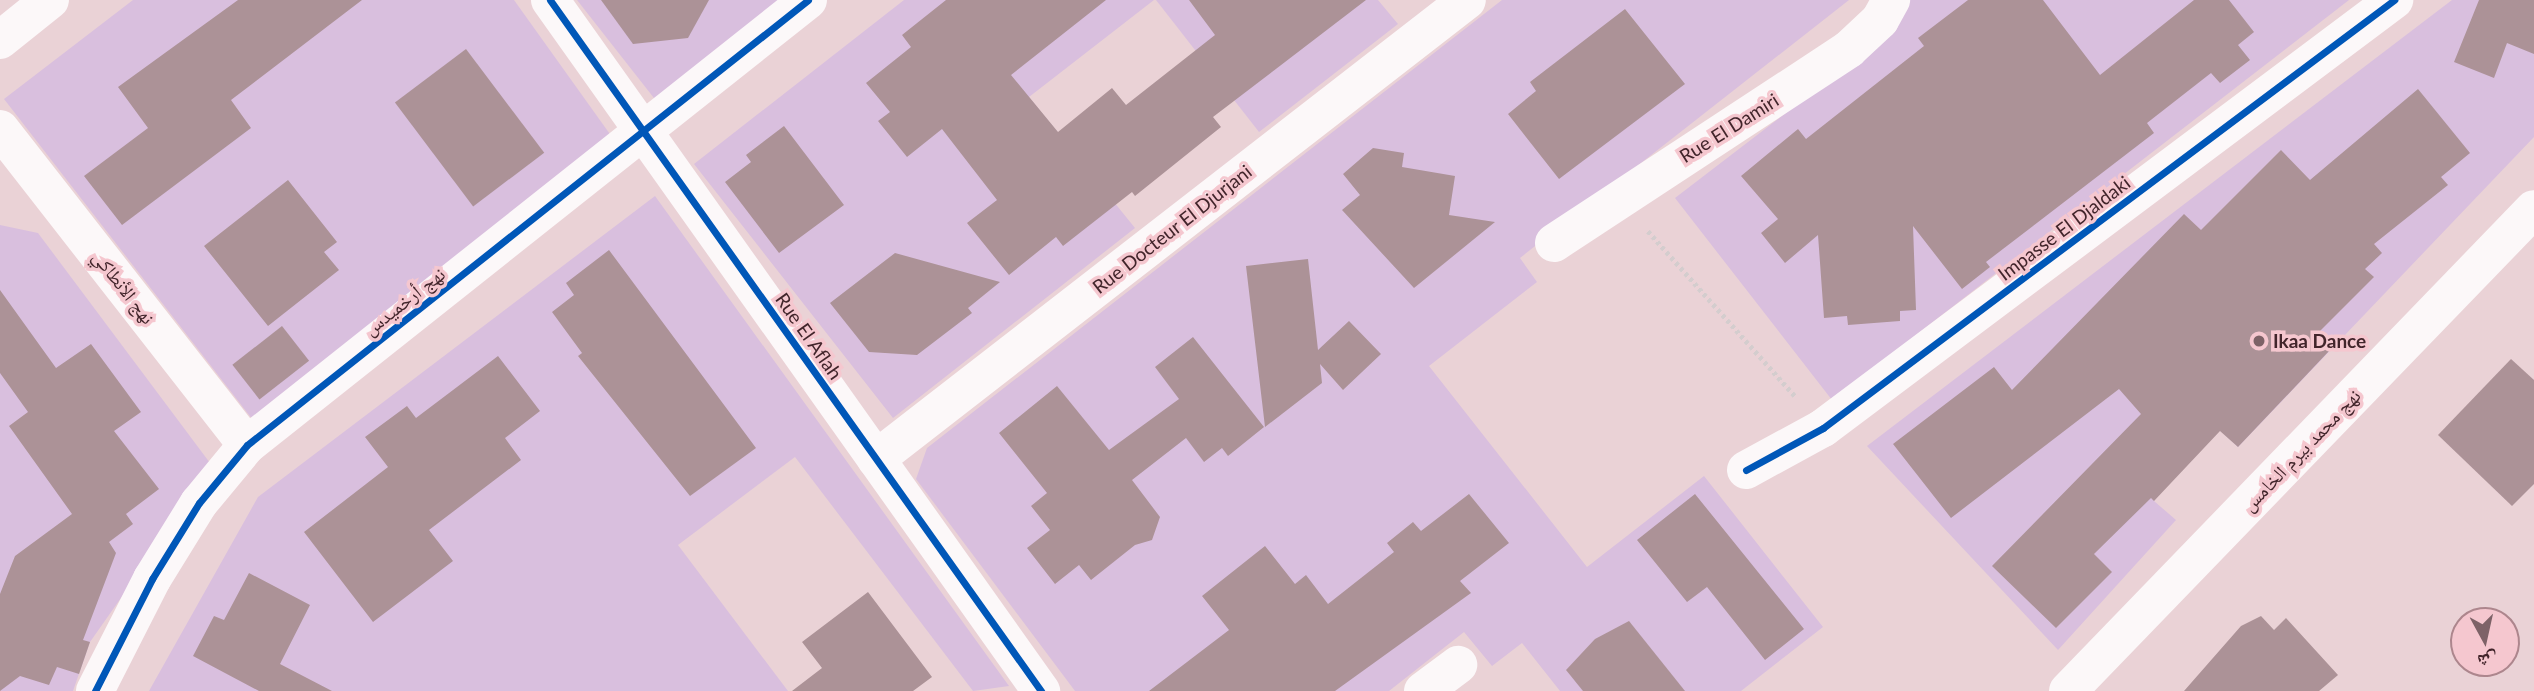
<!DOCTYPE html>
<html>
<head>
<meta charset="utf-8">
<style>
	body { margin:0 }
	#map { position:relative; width:2534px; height:691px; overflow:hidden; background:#ead2d6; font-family:Lato,"Noto Naskh Arabic",sans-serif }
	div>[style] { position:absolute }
	.green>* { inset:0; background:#d9bfde }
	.building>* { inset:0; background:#ac9297; transform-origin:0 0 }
	.path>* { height:4.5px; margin-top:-2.25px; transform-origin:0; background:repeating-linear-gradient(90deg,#d4cdce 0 3.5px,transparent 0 7px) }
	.minor>* { height:38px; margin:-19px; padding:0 19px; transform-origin:19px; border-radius:19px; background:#fcf8f9 }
	.cycleway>* { height:7px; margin:-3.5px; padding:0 3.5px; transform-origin:3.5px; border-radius:3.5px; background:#0057b8 }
	.dots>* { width:19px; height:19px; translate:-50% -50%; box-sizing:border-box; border:4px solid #f5c7cf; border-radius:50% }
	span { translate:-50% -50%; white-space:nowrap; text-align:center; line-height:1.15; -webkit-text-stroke:7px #f5c7cf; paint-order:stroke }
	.street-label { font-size:19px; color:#42252b }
	.poi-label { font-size:19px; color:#42252b; font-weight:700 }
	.left { translate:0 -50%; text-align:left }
	.north { position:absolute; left:2450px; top:607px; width:70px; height:70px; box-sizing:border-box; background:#f5c7cf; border:2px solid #ad868d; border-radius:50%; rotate:172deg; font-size:19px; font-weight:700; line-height:28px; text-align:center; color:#42252b }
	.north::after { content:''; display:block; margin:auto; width:24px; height:32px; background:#7d6267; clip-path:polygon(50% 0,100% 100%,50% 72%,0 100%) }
</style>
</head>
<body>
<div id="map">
	<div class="green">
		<div style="clip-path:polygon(133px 0,514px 0,617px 144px,256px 424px,4px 99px)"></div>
		<div style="clip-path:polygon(577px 0,799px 0,661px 107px)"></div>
		<div style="clip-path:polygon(904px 0,1154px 0,1029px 97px,1135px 228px,893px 418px,694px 164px)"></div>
		<div style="clip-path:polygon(1156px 0,1378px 0,1398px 24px,1259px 132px)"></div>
		<div style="clip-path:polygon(1502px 0,1849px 0,1520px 258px,1537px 282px,1429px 366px,1587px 567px,1704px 476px,1823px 627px,1741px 691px,1560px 691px,1522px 643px,1492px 666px,1464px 632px,1389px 691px,1075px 691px,916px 479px,927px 448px)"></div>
		<div style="clip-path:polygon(1901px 0,2349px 0,1832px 400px,1675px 198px,1894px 30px)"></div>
		<div style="clip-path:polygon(2452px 0,2534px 0,2534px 137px,2238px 447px,2214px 425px,2154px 501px,2176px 520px,2058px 650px,1867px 446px)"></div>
		<div style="clip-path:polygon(655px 196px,1009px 686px,973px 691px,795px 457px,678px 545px,788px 691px,149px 691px,258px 497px)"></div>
		<div style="clip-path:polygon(0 225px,38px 233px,213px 467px,90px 642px,73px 691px,0 691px)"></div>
	</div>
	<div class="building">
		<div style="clip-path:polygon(238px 0,362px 0,231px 100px,251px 128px,122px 225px,84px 176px,148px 128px,118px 87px)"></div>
		<div style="clip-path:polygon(601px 0,709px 0,688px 38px,633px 44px)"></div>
		<div style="clip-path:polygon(946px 0,1106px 0,1011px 75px,1058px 132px,1112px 88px,1126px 105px,1215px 35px,1189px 0,1366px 0,1213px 117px,1221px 127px,1135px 196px,1132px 192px,1063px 246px,1056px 237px,1009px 275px,967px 223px,997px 200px,942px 129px,907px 157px,878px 121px,890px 112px,866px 83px,911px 47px,902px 35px)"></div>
		<div style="clip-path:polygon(1968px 0,2043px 0,2100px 75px,2194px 0,2229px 0,2254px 32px,2238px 45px,2250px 60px,2220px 83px,2211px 73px,2147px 123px,2154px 133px,1986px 262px,1990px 267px,1962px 289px,1913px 226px,1916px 310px,1900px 311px,1900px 321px,1848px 325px,1847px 316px,1824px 318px,1818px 235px,1785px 263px,1761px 233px,1778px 219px,1741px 176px,1798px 129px,1806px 139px,1924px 46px,1918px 38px)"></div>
		<div style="clip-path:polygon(2479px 0,2534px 0,2534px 54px,2507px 43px,2494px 78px,2454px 62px)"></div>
		<div style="clip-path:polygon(1625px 9px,1685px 84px,1559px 179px,1508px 114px,1536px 91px,1530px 82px)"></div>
		<div style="left:466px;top:49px;width:130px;height:89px;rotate:53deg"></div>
		<div style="clip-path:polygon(2418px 89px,2470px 153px,2441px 177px,2448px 185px,2374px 244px,2382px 253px,2365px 269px,2374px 277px,2315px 336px,2330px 350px,2238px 447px,2220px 431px,2154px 501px,2151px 498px,2094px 554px,2112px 572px,2056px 628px,1992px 566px,2141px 414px,2119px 389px,1951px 518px,1893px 444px,1994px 367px,2012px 390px,2184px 214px,2201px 230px,2281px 150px,2310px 180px)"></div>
		<div style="clip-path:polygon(784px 126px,844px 205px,779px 253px,725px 182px,751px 162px,746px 155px)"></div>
		<div style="clip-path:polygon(1373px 148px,1404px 153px,1402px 167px,1455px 176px,1449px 215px,1495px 222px,1414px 288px,1342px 210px,1360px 195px,1343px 174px)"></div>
		<div style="clip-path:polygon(288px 180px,337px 242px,324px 252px,339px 270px,268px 326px,204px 246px)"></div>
		<div style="clip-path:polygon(609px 250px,756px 448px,690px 496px,578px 356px,582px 353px,552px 312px,574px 295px,566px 283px)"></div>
		<div style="clip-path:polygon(895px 253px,1000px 282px,968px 308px,972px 313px,917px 355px,869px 352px,830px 303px)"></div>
		<div style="clip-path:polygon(1308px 259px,1318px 350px,1349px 321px,1381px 354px,1343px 390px,1320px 364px,1322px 383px,1265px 427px,1246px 266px)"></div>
		<div style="clip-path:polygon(0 290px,56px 368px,91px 344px,141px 412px,114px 431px,159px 489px,126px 514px,133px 524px,109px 542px,116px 553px,83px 640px,90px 642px,79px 674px,57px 667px,49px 685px,20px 676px,0 691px,0 594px,15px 556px,72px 514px,9px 426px,28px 412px,0 373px)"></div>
		<div style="left:282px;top:326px;width:44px;height:63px;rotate:52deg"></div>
		<div style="clip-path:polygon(1193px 337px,1264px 427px,1228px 456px,1222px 448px,1204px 462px,1186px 438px,1132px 480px,1160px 517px,1152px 540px,1135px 545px,1091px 580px,1079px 565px,1055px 584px,1027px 548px,1050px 530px,1031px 506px,1047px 493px,999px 433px,1057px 386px,1109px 450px,1179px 399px,1155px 367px)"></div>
		<div style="clip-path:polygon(498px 356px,540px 411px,505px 438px,521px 460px,429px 530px,453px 561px,373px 622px,304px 532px,388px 467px,365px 437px,407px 406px,416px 418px)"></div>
		<div style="clip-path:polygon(2511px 359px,2534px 380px,2534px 484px,2512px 506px,2438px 435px)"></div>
		<div style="clip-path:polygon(1469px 494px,1509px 543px,1460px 581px,1471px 593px,1335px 691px,1149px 691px,1229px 630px,1202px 596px,1265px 546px,1295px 584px,1306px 575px,1328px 604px,1394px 552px,1387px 543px,1413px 522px,1421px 531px)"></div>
		<div style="clip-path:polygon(1695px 494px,1804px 629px,1765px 660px,1707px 587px,1687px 602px,1637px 540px)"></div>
		<div style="clip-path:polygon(249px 573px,310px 605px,280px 664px,332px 691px,259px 691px,193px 656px,214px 616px,224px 620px)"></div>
		<div style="clip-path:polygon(868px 592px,932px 677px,913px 691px,792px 691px,822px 668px,802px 642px)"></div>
		<div style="clip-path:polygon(2261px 616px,2274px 630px,2286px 618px,2338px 675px,2319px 691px,2184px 691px,2241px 626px)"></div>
		<div style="clip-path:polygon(1629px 621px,1685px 691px,1583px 691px,1566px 670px,1595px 639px)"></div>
	</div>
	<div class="path">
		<div style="left:1648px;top:231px;width:222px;rotate:48.3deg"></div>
	</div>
	<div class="minor">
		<div style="left:550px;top:0;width:848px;rotate:54.6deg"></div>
		<div style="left:0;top:40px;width:64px;rotate:-38.7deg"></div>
		<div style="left:0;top:129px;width:401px;rotate:52deg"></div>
		<div style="left:1554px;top:243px;width:353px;rotate:-33.3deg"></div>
		<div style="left:1849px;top:49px;width:42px;rotate:-43.1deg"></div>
		<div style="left:1880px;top:20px;width:23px;rotate:-61deg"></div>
		<div style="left:876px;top:459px;width:748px;rotate:-37.83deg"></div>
		<div style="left:1746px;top:470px;width:88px;rotate:-28.6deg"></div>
		<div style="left:1823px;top:428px;width:714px;rotate:-36.85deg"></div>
		<div style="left:95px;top:691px;width:126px;rotate:-63deg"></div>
		<div style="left:152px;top:579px;width:89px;rotate:-58.3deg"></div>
		<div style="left:199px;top:503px;width:75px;rotate:-50.4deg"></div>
		<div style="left:247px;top:445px;width:716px;rotate:-38.42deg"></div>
		<div style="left:1423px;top:691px;width:44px;rotate:-36.6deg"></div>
		<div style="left:2068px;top:691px;width:670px;rotate:-45.97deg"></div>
	</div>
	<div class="cycleway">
		<div style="left:550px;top:0;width:848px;rotate:54.6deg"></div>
		<div style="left:1746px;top:470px;width:88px;rotate:-28.6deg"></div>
		<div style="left:1823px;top:428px;width:714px;rotate:-36.85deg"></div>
		<div style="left:95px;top:691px;width:126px;rotate:-63deg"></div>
		<div style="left:152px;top:579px;width:89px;rotate:-58.3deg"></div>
		<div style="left:199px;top:503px;width:75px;rotate:-50.4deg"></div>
		<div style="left:247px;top:445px;width:716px;rotate:-38.42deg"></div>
	</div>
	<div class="dots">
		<div style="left:2259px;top:341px;background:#7d6267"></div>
	</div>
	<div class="street-label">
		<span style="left:1729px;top:128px;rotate:-32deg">Rue El Damiri</span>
		<span style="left:2064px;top:228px;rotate:-37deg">Impasse El Djaldaki</span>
		<span style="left:1172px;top:229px;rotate:-38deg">Rue Docteur El Djurjani</span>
		<span style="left:124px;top:287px;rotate:52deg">نهج الأنطاكي</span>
		<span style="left:404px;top:301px;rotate:-38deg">نهج أرخميدس</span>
		<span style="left:809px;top:336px;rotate:55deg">Rue El Aflah</span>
		<span style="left:2301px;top:450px;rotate:-46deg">نهج محمد بيرم الخامس</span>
	</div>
	<div class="poi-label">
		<span class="left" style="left:2273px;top:341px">Ikaa Dance</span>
	</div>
	<div class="north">ش</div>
</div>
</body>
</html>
